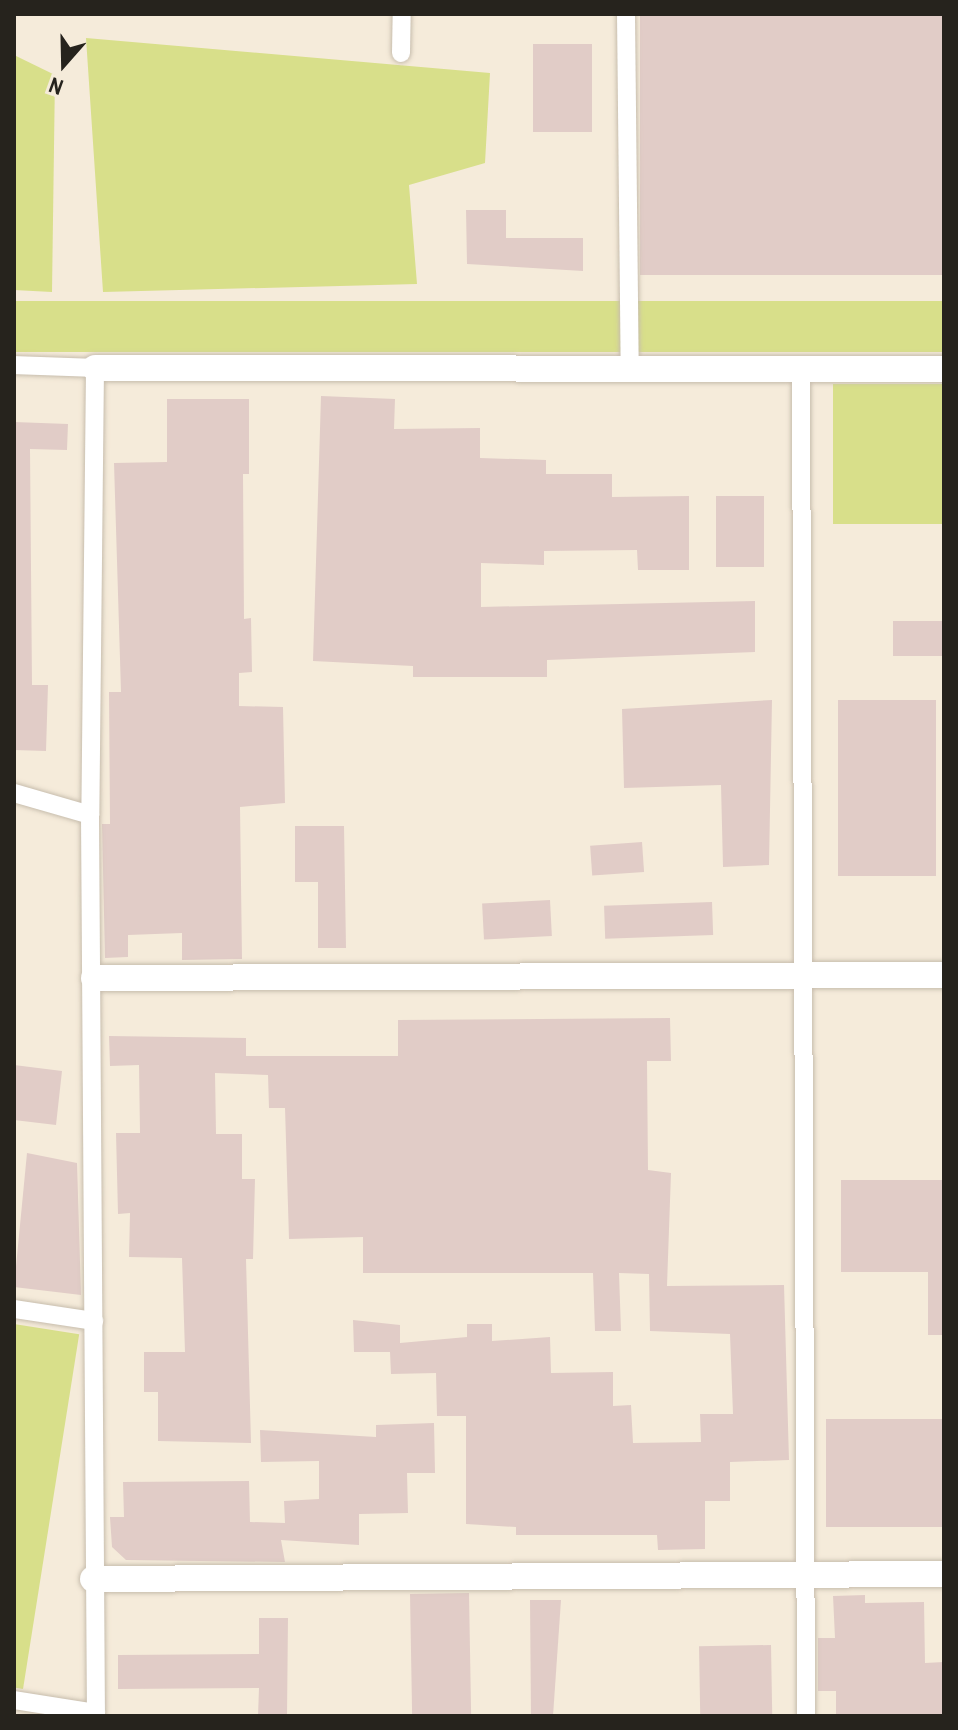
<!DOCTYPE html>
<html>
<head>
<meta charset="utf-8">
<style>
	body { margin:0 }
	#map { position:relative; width:958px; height:1730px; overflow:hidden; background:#f5ebda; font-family:"Archivo Narrow",sans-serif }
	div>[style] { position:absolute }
	.green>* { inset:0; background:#d8df8a; transform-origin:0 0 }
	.building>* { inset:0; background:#e1ccc7; transform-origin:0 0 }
	.roads { filter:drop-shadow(0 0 2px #c7bdad) drop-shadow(0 0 2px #c7bdad) }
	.street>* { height:18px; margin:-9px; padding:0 9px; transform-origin:9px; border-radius:9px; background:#fff }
	.secondary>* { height:26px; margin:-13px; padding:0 13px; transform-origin:13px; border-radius:13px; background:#fff }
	span { translate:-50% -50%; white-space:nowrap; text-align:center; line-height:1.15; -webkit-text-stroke:6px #f5ebda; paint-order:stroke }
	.frame { position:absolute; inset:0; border:16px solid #26231d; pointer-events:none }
	.north { position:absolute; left:24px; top:24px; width:80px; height:80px; -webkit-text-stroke:6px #f5ebda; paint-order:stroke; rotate:200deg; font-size:22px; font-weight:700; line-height:32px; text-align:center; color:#26231d }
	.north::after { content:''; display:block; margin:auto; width:28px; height:36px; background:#26231d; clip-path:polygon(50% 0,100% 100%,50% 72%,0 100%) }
</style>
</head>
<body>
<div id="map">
	<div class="green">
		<div style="clip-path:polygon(86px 38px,490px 73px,485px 163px,409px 185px,417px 284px,103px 292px)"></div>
		<div style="clip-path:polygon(14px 55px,55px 75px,52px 292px,14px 290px)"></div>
		<div style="left:944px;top:301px;width:51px;height:930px;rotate:90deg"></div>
		<div style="left:944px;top:384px;width:140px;height:111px;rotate:90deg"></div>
		<div style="left:14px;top:1324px;width:66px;height:359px;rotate:9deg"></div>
	</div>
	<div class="building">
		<div style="left:640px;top:14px;width:304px;height:261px"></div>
		<div style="left:533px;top:44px;width:59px;height:88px"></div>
		<div style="clip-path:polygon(466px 210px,506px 210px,506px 238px,583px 238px,583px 271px,467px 264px)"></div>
		<div style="clip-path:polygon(321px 396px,395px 399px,394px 429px,480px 428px,480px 458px,546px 460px,546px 474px,612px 474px,612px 497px,689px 496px,689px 570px,638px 570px,637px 550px,544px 551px,544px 565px,481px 563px,481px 607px,755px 601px,755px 652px,547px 660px,547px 677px,413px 677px,413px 666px,313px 661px)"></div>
		<div style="clip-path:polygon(167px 399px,249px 399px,249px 474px,243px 474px,244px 619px,251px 618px,252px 672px,239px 673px,239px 706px,283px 707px,285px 803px,240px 807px,242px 959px,182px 960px,182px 933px,128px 935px,128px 957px,105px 958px,102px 824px,110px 824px,109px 692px,121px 692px,114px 463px,167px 462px)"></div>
		<div style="clip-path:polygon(14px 422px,68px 424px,67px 450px,30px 449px,32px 685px,48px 685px,46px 751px,14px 750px)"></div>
		<div style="left:716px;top:496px;width:48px;height:71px"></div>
		<div style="left:893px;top:621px;width:51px;height:35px"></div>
		<div style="clip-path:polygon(772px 700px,769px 865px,723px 867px,721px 785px,624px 788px,622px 709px)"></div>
		<div style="left:936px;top:700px;width:176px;height:98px;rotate:90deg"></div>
		<div style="clip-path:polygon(295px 826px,344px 826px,346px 948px,318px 948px,318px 882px,295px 882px)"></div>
		<div style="left:642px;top:842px;width:30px;height:52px;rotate:86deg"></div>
		<div style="left:550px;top:900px;width:36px;height:68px;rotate:87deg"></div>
		<div style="left:712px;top:902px;width:33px;height:108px;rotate:88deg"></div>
		<div style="clip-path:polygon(670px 1018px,671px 1061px,647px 1061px,648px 1170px,671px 1173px,667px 1286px,784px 1285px,789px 1460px,730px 1462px,730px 1501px,705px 1501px,705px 1549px,658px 1550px,657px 1535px,516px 1535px,516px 1527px,466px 1524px,466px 1416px,437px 1416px,436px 1373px,391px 1374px,390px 1352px,354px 1352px,353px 1320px,400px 1325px,400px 1343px,467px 1337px,467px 1324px,492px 1324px,492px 1341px,550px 1337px,551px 1373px,613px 1372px,613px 1406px,631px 1405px,633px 1443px,701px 1442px,700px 1414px,733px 1414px,730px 1334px,650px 1331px,649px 1274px,619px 1273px,621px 1331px,595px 1331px,593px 1273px,363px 1273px,363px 1237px,289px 1239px,285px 1108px,269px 1108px,268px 1075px,215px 1073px,216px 1134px,242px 1134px,242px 1179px,255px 1179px,253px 1259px,246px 1259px,251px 1443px,158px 1441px,158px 1392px,144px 1392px,144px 1352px,185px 1352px,182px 1258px,129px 1257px,130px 1213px,118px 1214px,116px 1133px,140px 1133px,139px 1065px,110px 1066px,109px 1036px,246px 1038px,246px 1056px,398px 1056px,398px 1020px)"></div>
		<div style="clip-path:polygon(14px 1065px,62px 1071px,56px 1125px,14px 1120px)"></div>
		<div style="clip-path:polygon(27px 1153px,77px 1163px,81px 1295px,14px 1287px)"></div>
		<div style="clip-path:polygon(841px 1180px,944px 1180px,944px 1335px,928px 1335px,928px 1272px,841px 1272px)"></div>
		<div style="left:944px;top:1419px;width:108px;height:118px;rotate:90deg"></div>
		<div style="clip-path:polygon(434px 1423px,435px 1473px,407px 1473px,408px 1513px,359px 1514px,359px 1545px,281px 1540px,285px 1562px,126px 1560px,112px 1547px,110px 1517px,124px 1517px,123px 1482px,249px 1481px,250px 1522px,285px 1523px,284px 1501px,319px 1499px,319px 1461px,261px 1462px,260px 1430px,376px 1437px,376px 1425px)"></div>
		<div style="left:469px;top:1593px;width:123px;height:59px;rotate:89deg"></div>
		<div style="clip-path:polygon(865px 1595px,865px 1603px,924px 1602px,925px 1663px,944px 1662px,944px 1716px,836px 1716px,836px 1691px,818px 1691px,818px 1638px,835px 1638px,833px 1596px)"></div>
		<div style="clip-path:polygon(530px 1600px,561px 1600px,553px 1716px,531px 1716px)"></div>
		<div style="clip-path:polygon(259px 1618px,288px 1618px,287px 1716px,258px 1716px,259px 1688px,118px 1689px,118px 1655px,259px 1654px)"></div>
		<div style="left:771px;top:1645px;width:70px;height:72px;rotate:89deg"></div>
	</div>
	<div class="roads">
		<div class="street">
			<div style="left:626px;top:14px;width:355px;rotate:89.4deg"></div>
			<div style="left:401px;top:53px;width:39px;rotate:-89deg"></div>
			<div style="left:14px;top:365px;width:81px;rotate:2.1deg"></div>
			<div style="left:95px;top:368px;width:447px;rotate:90.6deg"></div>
			<div style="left:90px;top:815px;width:901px;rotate:89.62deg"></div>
			<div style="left:801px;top:369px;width:1347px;rotate:89.79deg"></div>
			<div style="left:14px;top:793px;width:79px;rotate:16.1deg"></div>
			<div style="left:14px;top:1309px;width:81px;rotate:8.5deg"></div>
			<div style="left:14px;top:1700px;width:83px;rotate:9deg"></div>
		</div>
		<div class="secondary">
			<div style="left:95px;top:368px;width:849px;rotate:0.07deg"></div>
			<div style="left:94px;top:978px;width:850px;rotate:-0.2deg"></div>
			<div style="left:93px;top:1579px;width:851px;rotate:-0.34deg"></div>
		</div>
	</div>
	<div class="frame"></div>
	<div class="north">N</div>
</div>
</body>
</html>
